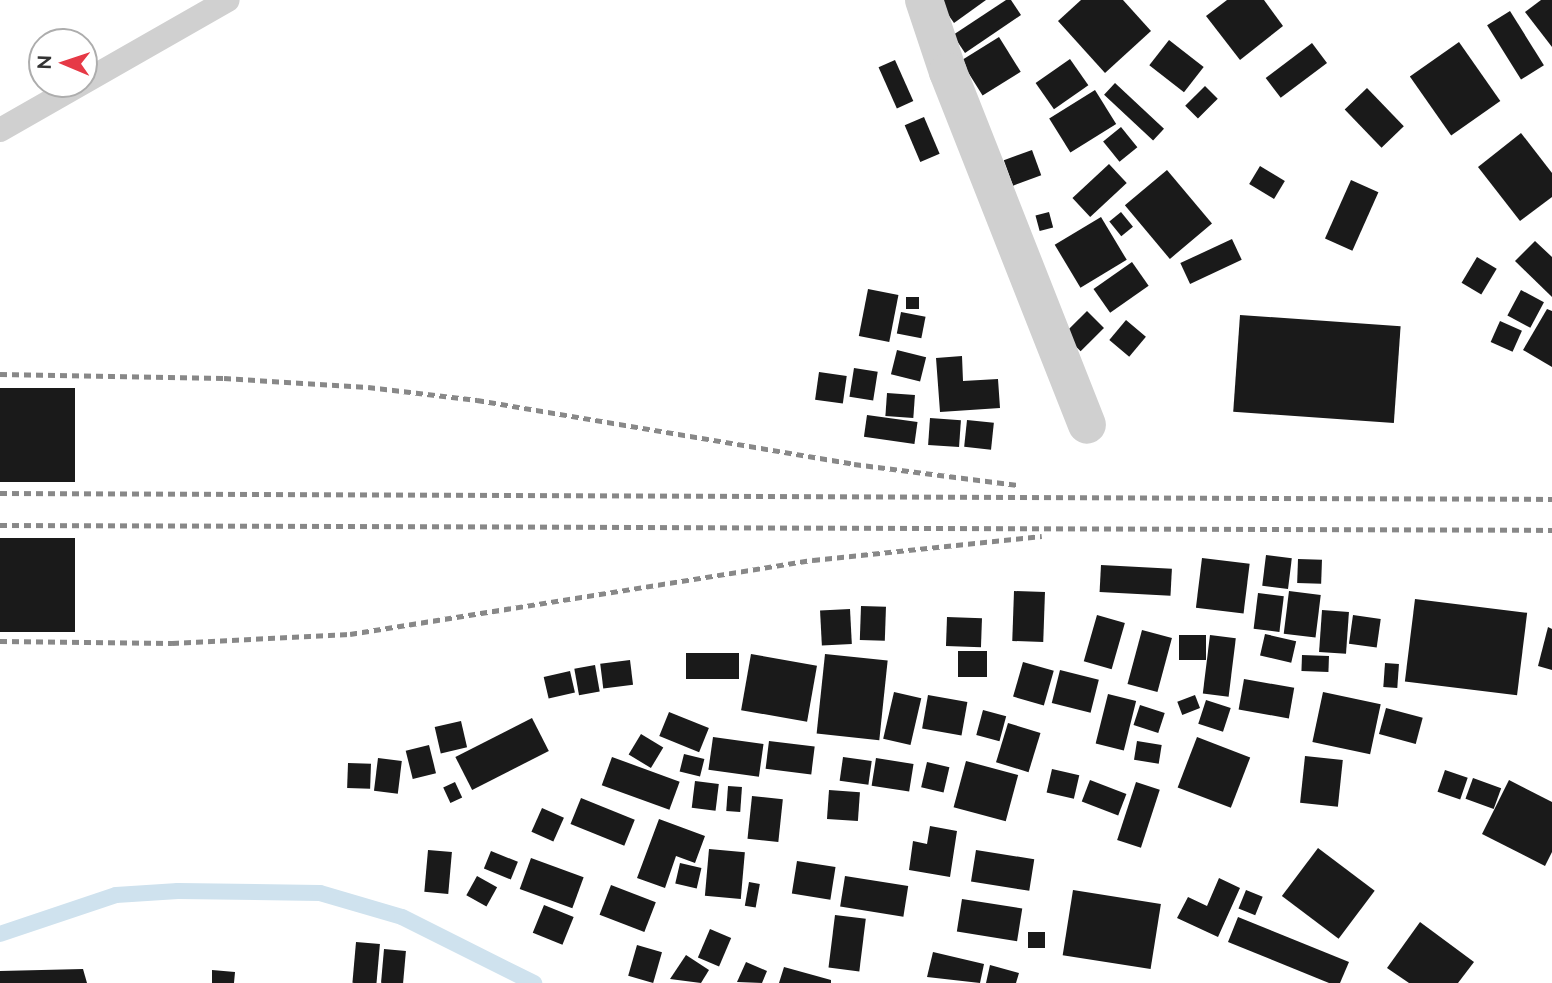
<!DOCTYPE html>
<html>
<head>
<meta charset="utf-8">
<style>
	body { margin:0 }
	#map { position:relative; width:1552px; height:983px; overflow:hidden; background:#fff; font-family:Raleway,sans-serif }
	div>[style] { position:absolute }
	.stream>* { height:16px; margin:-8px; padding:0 8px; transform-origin:8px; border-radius:8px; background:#cfe2ee }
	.building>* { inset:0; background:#1a1a1a; transform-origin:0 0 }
	.service>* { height:24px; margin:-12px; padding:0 12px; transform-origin:12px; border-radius:12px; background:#d0d0d0 }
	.minor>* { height:38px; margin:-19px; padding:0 19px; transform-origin:19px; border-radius:19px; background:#d0d0d0 }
	.rail>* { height:5px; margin-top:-2.5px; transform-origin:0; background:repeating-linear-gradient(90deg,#888 0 7px,transparent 0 12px) }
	span { translate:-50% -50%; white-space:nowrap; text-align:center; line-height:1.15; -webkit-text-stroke:7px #fff; paint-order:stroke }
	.north { position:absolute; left:28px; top:28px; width:70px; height:70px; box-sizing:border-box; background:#fff; border:2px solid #adadad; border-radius:50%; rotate:272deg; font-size:19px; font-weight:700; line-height:28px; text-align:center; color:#333 }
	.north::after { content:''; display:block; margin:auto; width:24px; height:32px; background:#e63946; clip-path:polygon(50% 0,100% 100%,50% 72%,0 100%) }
</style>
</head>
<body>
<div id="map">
	<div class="stream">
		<div style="left:0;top:934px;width:122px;rotate:-18.6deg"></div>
		<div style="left:116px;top:895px;width:62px;rotate:-3.7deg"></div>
		<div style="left:178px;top:891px;width:142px;rotate:0.8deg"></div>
		<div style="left:320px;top:893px;width:85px;rotate:16.3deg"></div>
		<div style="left:402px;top:917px;width:148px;rotate:26.6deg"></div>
	</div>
	<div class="building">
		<div style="clip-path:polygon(938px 0,986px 0,954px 23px)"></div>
		<div style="clip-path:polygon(1006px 0,1011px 0,1021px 15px,965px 53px,953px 35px)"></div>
		<div style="clip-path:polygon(1081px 0,1123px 0,1151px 31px,1105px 73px,1058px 21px)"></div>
		<div style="clip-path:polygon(1227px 0,1264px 0,1283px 26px,1240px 60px,1206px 16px)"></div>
		<div style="clip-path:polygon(1541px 0,1552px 0,1552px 47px,1525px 12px)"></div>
		<div style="left:1510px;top:11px;width:64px;height:27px;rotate:58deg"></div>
		<div style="left:999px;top:37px;width:41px;height:45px;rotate:58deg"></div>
		<div style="left:1169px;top:40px;width:44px;height:32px;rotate:38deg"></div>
		<div style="left:1459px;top:42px;width:72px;height:60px;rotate:55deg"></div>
		<div style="left:1312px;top:43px;width:25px;height:58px;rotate:53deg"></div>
		<div style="left:1070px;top:59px;width:32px;height:42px;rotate:55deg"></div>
		<div style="left:895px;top:60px;width:45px;height:18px;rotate:66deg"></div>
		<div style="left:1115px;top:83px;width:67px;height:16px;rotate:43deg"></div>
		<div style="left:1205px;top:86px;width:18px;height:28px;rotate:45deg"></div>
		<div style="left:1367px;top:88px;width:53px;height:31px;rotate:46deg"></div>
		<div style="left:1095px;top:90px;width:40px;height:54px;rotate:58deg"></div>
		<div style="left:924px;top:117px;width:40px;height:21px;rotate:67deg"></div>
		<div style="left:1121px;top:127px;width:26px;height:23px;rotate:51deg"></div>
		<div style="clip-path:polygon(1521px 133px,1552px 173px,1552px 197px,1520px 221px,1478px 167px)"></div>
		<div style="left:1032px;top:150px;width:27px;height:30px;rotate:70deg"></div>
		<div style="left:1109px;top:164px;width:26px;height:50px;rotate:47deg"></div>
		<div style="left:1260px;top:166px;width:29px;height:21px;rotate:31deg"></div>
		<div style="left:1167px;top:170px;width:70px;height:55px;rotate:50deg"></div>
		<div style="left:1351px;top:180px;width:30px;height:64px;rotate:24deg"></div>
		<div style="left:1049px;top:212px;width:16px;height:14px;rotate:75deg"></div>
		<div style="left:1121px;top:212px;width:19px;height:15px;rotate:51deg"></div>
		<div style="left:1101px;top:217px;width:50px;height:54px;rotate:59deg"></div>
		<div style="left:1232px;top:239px;width:23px;height:57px;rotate:65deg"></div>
		<div style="clip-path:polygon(1535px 241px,1552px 257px,1552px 297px,1515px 261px)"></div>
		<div style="left:1477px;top:257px;width:23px;height:30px;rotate:31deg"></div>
		<div style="left:1132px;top:262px;width:29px;height:47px;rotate:55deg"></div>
		<div style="left:868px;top:289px;width:31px;height:48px;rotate:11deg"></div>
		<div style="left:1521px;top:290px;width:26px;height:29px;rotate:28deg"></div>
		<div style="left:906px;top:297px;width:13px;height:12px"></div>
		<div style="clip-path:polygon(1547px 309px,1552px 311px,1552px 367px,1523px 350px)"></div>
		<div style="left:1087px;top:311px;width:24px;height:33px;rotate:45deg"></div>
		<div style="left:901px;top:312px;width:25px;height:22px;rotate:11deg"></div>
		<div style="left:1240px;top:315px;width:161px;height:97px;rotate:4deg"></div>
		<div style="left:1126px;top:320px;width:26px;height:26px;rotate:40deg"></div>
		<div style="left:1500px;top:321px;width:24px;height:23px;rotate:24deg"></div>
		<div style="left:897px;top:350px;width:30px;height:25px;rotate:14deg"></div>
		<div style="clip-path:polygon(962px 356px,963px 381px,998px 379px,1000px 408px,940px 412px,936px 358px)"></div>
		<div style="left:854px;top:368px;width:24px;height:29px;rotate:9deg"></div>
		<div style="left:819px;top:372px;width:28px;height:28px;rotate:8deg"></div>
		<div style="left:0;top:388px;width:75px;height:94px"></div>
		<div style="left:887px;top:393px;width:28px;height:23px;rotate:4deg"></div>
		<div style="left:867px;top:415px;width:51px;height:22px;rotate:8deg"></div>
		<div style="left:930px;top:418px;width:31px;height:27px;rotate:4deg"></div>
		<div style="left:967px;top:420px;width:27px;height:27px;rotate:6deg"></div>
		<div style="left:0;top:538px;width:75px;height:94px"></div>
		<div style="left:1266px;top:555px;width:26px;height:31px;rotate:7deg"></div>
		<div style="left:1202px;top:558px;width:48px;height:50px;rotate:7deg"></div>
		<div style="left:1298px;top:559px;width:24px;height:24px;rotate:2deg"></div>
		<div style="left:1101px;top:565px;width:71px;height:27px;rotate:3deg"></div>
		<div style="left:1014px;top:591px;width:31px;height:50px;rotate:2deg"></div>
		<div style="left:1289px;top:591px;width:32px;height:43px;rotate:7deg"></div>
		<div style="left:1258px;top:593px;width:26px;height:36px;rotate:7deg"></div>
		<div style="left:1415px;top:599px;width:113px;height:83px;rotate:7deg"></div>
		<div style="left:861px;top:606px;width:25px;height:34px;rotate:2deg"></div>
		<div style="left:850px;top:609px;width:35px;height:30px;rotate:87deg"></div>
		<div style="left:1322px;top:610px;width:27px;height:42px;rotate:4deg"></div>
		<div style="left:1097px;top:615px;width:29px;height:48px;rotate:16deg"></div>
		<div style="left:1353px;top:615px;width:28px;height:29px;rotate:8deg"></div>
		<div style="left:947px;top:617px;width:35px;height:29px;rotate:2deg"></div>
		<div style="clip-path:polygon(1548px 627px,1552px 629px,1552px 670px,1538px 666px)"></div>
		<div style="left:1142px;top:630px;width:31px;height:56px;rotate:15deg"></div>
		<div style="left:1265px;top:634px;width:32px;height:22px;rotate:13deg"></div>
		<div style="left:1179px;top:635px;width:27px;height:25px"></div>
		<div style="left:1210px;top:635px;width:26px;height:59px;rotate:7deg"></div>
		<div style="left:958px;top:651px;width:29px;height:26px"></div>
		<div style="left:739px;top:653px;width:26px;height:53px;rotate:90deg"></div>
		<div style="left:751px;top:654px;width:67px;height:57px;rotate:10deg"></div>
		<div style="left:825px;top:654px;width:63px;height:80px;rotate:6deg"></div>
		<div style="left:1302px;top:655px;width:27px;height:16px;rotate:2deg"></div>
		<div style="left:630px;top:660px;width:25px;height:30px;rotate:83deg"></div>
		<div style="left:1023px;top:662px;width:32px;height:36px;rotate:16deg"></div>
		<div style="left:1385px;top:663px;width:14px;height:24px;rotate:4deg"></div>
		<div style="left:595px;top:665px;width:27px;height:21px;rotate:80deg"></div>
		<div style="left:1060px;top:670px;width:40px;height:34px;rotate:14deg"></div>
		<div style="left:570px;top:671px;width:22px;height:27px;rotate:77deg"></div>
		<div style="left:1244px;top:679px;width:51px;height:31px;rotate:10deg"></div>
		<div style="left:894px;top:692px;width:28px;height:48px;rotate:13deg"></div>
		<div style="left:1323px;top:692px;width:59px;height:51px;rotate:12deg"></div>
		<div style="left:1108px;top:694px;width:29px;height:51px;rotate:14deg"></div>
		<div style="left:928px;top:695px;width:40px;height:34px;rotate:10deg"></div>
		<div style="left:1195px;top:695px;width:14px;height:19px;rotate:69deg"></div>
		<div style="left:1206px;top:700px;width:26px;height:25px;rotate:18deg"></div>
		<div style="left:1140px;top:705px;width:26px;height:21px;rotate:18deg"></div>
		<div style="left:1386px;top:708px;width:38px;height:27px;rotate:15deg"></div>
		<div style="left:983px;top:710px;width:24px;height:26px;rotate:15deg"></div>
		<div style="left:669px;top:712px;width:43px;height:26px;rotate:22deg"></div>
		<div style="left:532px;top:718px;width:37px;height:86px;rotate:63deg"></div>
		<div style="left:461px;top:721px;width:27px;height:27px;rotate:77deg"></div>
		<div style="left:1008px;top:723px;width:34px;height:41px;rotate:17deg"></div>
		<div style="left:641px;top:734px;width:26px;height:24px;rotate:31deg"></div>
		<div style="left:713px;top:737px;width:51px;height:33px;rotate:8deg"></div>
		<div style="left:1197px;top:737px;width:57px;height:54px;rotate:21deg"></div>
		<div style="left:769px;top:741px;width:46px;height:28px;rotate:7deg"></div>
		<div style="left:1137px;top:741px;width:25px;height:19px;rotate:9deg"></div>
		<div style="left:429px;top:745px;width:29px;height:24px;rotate:76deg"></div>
		<div style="left:684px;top:754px;width:21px;height:18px;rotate:14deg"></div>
		<div style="left:1305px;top:756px;width:38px;height:47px;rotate:6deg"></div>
		<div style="left:612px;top:757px;width:72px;height:30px;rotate:20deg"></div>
		<div style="left:843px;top:757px;width:29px;height:24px;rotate:8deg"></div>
		<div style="left:378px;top:758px;width:24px;height:33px;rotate:7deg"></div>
		<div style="left:876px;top:758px;width:38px;height:28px;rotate:9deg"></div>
		<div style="left:966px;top:761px;width:54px;height:48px;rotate:15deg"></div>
		<div style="left:927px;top:762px;width:23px;height:26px;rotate:13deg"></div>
		<div style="left:348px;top:763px;width:23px;height:25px;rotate:2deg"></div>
		<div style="left:1052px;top:769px;width:28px;height:24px;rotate:13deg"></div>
		<div style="left:1445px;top:770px;width:24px;height:23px;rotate:19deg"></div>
		<div style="left:1473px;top:778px;width:30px;height:22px;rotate:20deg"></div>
		<div style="left:1090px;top:780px;width:39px;height:23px;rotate:21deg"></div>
		<div style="clip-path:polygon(1509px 780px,1552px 802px,1552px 852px,1545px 866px,1482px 834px)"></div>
		<div style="left:695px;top:781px;width:24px;height:27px;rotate:7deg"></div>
		<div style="left:455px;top:782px;width:17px;height:13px;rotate:65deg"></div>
		<div style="left:1136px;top:782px;width:25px;height:61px;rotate:18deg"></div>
		<div style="left:728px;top:786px;width:14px;height:25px;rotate:4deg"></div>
		<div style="left:829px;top:790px;width:31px;height:29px;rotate:4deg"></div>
		<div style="left:752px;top:796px;width:31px;height:43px;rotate:6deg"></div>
		<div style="left:581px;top:798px;width:58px;height:28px;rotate:22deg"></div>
		<div style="left:542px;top:808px;width:24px;height:26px;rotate:24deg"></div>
		<div style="clip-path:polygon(659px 819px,705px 836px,695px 863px,676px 856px,665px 888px,637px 878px)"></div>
		<div style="clip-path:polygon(930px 826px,957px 831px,950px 877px,909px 870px,913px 841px,927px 844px)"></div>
		<div style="left:1318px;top:848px;width:71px;height:60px;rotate:37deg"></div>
		<div style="left:709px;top:849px;width:36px;height:47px;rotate:5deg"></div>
		<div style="left:428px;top:850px;width:24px;height:42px;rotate:5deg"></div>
		<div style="left:976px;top:850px;width:59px;height:32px;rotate:9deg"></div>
		<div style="left:491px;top:851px;width:29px;height:19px;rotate:22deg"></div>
		<div style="left:531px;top:858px;width:56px;height:33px;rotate:20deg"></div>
		<div style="left:797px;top:861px;width:39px;height:33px;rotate:9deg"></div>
		<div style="left:680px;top:863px;width:22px;height:21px;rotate:13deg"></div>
		<div style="left:477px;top:876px;width:23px;height:22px;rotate:29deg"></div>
		<div style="left:845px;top:876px;width:64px;height:31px;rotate:9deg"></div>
		<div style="clip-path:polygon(1219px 878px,1240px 888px,1218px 937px,1177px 918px,1188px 897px,1207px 906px)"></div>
		<div style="left:749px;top:882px;width:11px;height:24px;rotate:10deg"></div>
		<div style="left:611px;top:885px;width:48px;height:32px;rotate:21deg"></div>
		<div style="left:1073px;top:890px;width:89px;height:66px;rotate:9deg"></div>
		<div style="left:1246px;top:890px;width:18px;height:20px;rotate:22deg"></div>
		<div style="left:962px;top:899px;width:61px;height:33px;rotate:9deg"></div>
		<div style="left:544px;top:905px;width:32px;height:30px;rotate:22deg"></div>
		<div style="left:835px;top:915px;width:31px;height:53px;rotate:7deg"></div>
		<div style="clip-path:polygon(1238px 917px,1349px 962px,1340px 983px,1329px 983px,1228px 942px)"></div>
		<div style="clip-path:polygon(1420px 922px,1474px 962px,1458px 983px,1409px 983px,1387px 968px)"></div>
		<div style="left:710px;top:929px;width:23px;height:31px;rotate:23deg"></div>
		<div style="left:1028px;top:932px;width:17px;height:16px"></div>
		<div style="left:356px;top:942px;width:24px;height:41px;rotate:5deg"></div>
		<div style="left:637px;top:945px;width:26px;height:32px;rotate:16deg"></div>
		<div style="left:384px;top:949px;width:22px;height:34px;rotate:5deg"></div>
		<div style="clip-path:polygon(933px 952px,984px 964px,980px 983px,927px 977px)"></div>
		<div style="clip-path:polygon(686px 955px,709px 970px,701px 983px,670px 979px)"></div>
		<div style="clip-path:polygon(746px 962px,767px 971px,762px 983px,737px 982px)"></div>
		<div style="clip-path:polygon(990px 965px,1019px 973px,1016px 983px,986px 983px)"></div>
		<div style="clip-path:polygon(784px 967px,831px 980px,831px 983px,779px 983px)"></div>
		<div style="clip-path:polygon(83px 969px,87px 983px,0 983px,0 971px)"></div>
		<div style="clip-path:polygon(212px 970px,235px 972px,234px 983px,212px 983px)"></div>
	</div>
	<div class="service">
		<div style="left:0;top:130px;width:262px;rotate:-29.7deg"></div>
	</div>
	<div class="minor">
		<div style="left:924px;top:0;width:76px;rotate:71.6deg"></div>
		<div style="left:948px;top:72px;width:379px;rotate:68.5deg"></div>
	</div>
	<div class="rail">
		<div style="left:0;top:374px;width:224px;rotate:1deg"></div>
		<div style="left:224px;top:378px;width:144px;rotate:3.6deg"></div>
		<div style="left:368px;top:387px;width:110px;rotate:6.8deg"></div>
		<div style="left:477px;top:400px;width:382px;rotate:9.6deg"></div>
		<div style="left:854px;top:464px;width:165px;rotate:7.3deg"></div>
		<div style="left:0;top:493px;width:1552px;rotate:0.22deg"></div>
		<div style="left:0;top:525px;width:1552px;rotate:0.18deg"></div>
		<div style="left:0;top:641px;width:172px;rotate:0.7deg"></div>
		<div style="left:172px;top:643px;width:178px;rotate:-2.9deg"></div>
		<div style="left:350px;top:634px;width:469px;rotate:-9.1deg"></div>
		<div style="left:813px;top:560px;width:230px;rotate:-6deg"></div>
	</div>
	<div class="north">N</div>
</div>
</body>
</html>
